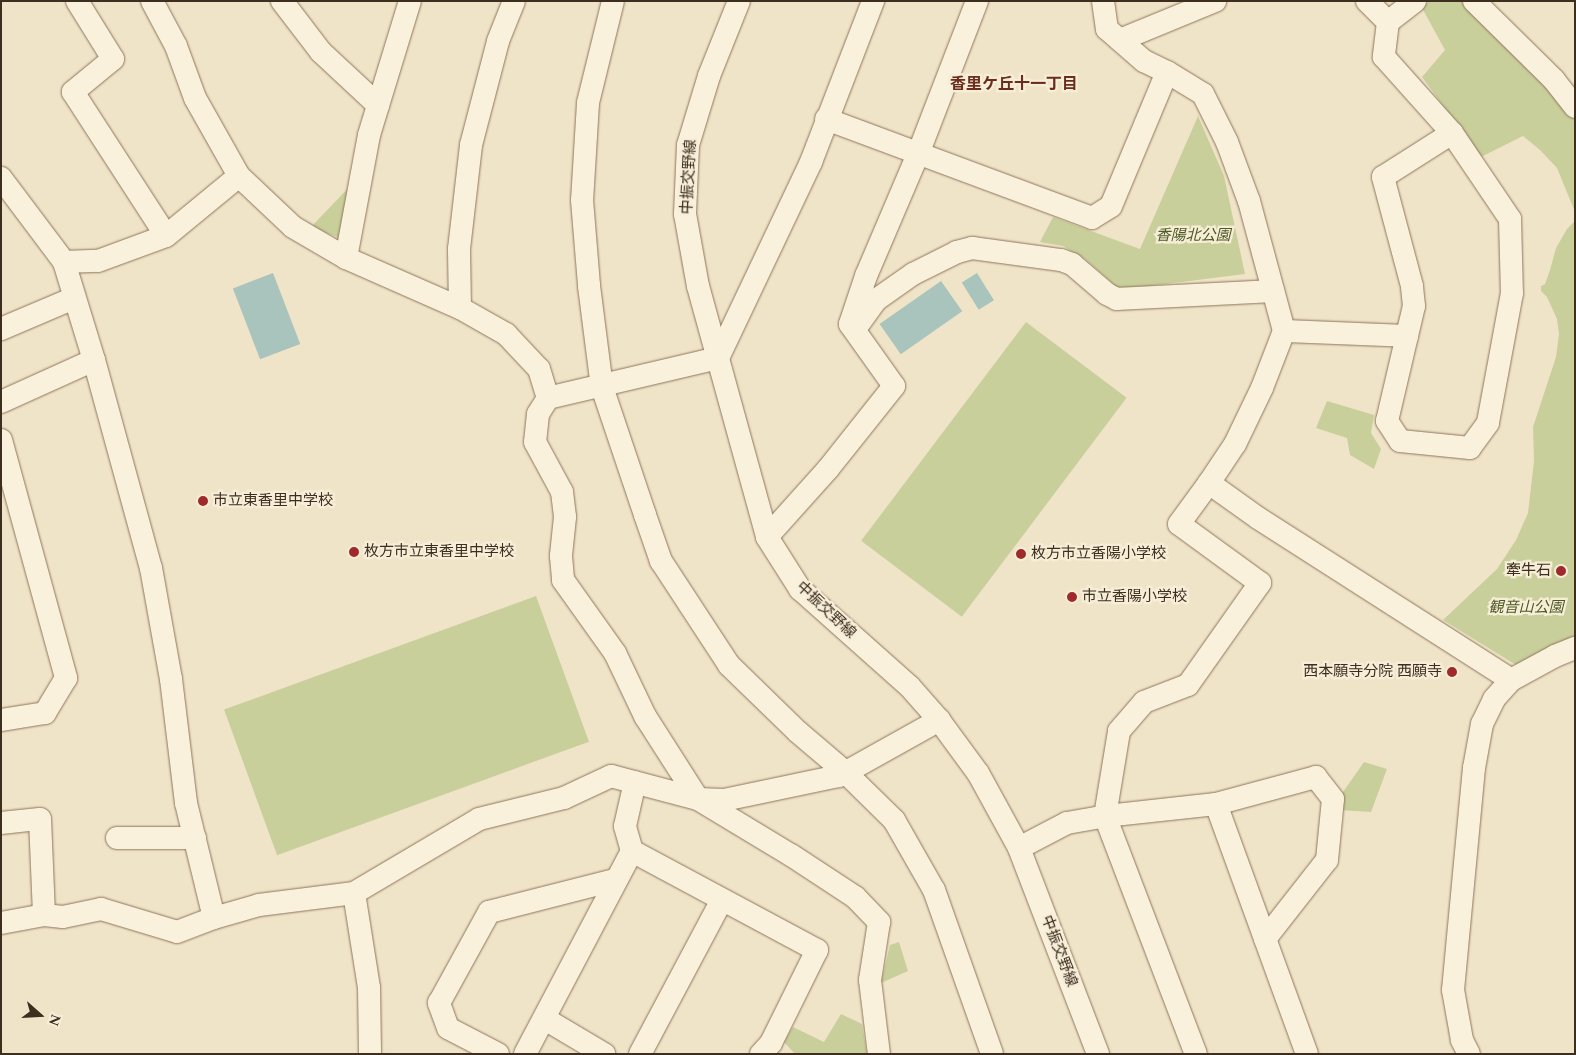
<!DOCTYPE html>
<html>
<head>
<meta charset="utf-8">
<style>
	body { margin:0 }
	#map { position:relative; width:1576px; height:1055px; overflow:hidden; background:#f0e4c8; font-family:Spectral,"Noto Sans JP",serif }
	div>[style] { position:absolute }
	.green>* { inset:0; background:#c9cf9b; transform-origin:0 0 }
	.water>* { inset:0; background:#a9c4bc; transform-origin:0 0 }
	.roads { filter:drop-shadow(0 0 1px #8d765c) drop-shadow(0 0 1px #8d765c) }
	.minor>* { height:22px; margin:-11px; padding:0 11px; transform-origin:11px; border-radius:11px; background:#faf1dc }
	.dots>* { width:14px; height:14px; translate:-50% -50%; box-sizing:border-box; border:2px solid #f7eed8; border-radius:50% }
	span { translate:-50% -50%; white-space:nowrap; text-align:center; line-height:1.15; -webkit-text-stroke:4.5px #f7eed8; paint-order:stroke }
	.street-label { font-size:15px; color:#3d2e20 }
	.park-label { font-size:15px; color:#4d5a26; font-style:italic }
	.poi-label { font-size:15px; color:#3d2e20 }
	.left { translate:0 -50%; text-align:left }
	.right { translate:-100% -50%; text-align:right }
	.neighbourhood-label { font-size:16px; color:#6b2e1e; font-weight:700 }
	.frame { position:absolute; inset:0; border:2px solid #3d2e20; pointer-events:none }
	.north { position:absolute; left:15px; top:990px; width:50px; height:50px; -webkit-text-stroke:4px #f7eed8; paint-order:stroke; rotate:109deg; font-size:14px; font-weight:700; line-height:20px; text-align:center; color:#3d2e20 }
	.north::after { content:''; display:block; margin:auto; width:18px; height:22px; background:#3d2e20; clip-path:polygon(50% 0,100% 100%,50% 72%,0 100%) }
</style>
</head>
<body>
<div id="map">
	<div class="green">
		<div style="clip-path:polygon(1429px 1px,1464px 1px,1549px 85px,1575px 119px,1575px 212px,1557px 168px,1540px 150px,1523px 136px,1481px 157px,1422px 77px,1445px 50px,1422px 8px)"></div>
		<div style="clip-path:polygon(1198px 116px,1224px 176px,1245px 274px,1134px 288px,1117px 287px,1085px 259px,1063px 246px,1040px 242px,1053px 217px,1140px 249px)"></div>
		<div style="clip-path:polygon(352px 184px,340px 238px,311px 227px)"></div>
		<div style="clip-path:polygon(1575px 221px,1575px 641px,1521px 668px,1443px 620px,1497px 569px,1516px 540px,1528px 513px,1534px 461px,1533px 427px,1556px 357px,1559px 334px,1557px 319px,1547px 297px,1541px 291px,1541px 286px,1545px 284px,1550px 270px,1556px 248px,1567px 229px)"></div>
		<div style="left:1026px;top:322px;width:126px;height:274px;rotate:37deg"></div>
		<div style="clip-path:polygon(1327px 401px,1374px 415px,1371px 433px,1381px 449px,1374px 469px,1350px 455px,1347px 438px,1316px 428px)"></div>
		<div style="left:536px;top:596px;width:155px;height:332px;rotate:70deg"></div>
		<div style="clip-path:polygon(1364px 762px,1387px 769px,1371px 812px,1338px 810px,1338px 799px)"></div>
		<div style="clip-path:polygon(899px 942px,908px 971px,881px 983px,890px 945px)"></div>
		<div style="clip-path:polygon(841px 1014px,862px 1024px,867px 1054px,795px 1054px,784px 1042px,793px 1027px,824px 1042px)"></div>
	</div>
	<div class="water">
		<div style="left:273px;top:273px;width:76px;height:43px;rotate:69deg"></div>
		<div style="left:977px;top:273px;width:32px;height:18px;rotate:58deg"></div>
		<div style="left:941px;top:281px;width:37px;height:75px;rotate:55deg"></div>
	</div>
	<div class="roads">
		<div class="minor">
			<div style="left:77px;top:1px;width:68px;rotate:58.2deg"></div>
			<div style="left:113px;top:59px;width:52px;rotate:140.5deg"></div>
			<div style="left:73px;top:92px;width:171px;rotate:57.1deg"></div>
			<div style="left:166px;top:236px;width:94px;rotate:-39.4deg"></div>
			<div style="left:152px;top:1px;width:51px;rotate:61.9deg"></div>
			<div style="left:176px;top:46px;width:55px;rotate:69.9deg"></div>
			<div style="left:195px;top:98px;width:90px;rotate:60.6deg"></div>
			<div style="left:239px;top:176px;width:74px;rotate:43.4deg"></div>
			<div style="left:293px;top:227px;width:61px;rotate:30.3deg"></div>
			<div style="left:346px;top:258px;width:124px;rotate:23.7deg"></div>
			<div style="left:460px;top:308px;width:53px;rotate:29.5deg"></div>
			<div style="left:506px;top:334px;width:48px;rotate:46.7deg"></div>
			<div style="left:539px;top:369px;width:30px;rotate:73deg"></div>
			<div style="left:282px;top:1px;width:64px;rotate:52.6deg"></div>
			<div style="left:321px;top:52px;width:78px;rotate:42.9deg"></div>
			<div style="left:613px;top:1px;width:105px;rotate:103.8deg"></div>
			<div style="left:588px;top:103px;width:97px;rotate:93.5deg"></div>
			<div style="left:582px;top:200px;width:86px;rotate:85.3deg"></div>
			<div style="left:589px;top:286px;width:102px;rotate:82.7deg"></div>
			<div style="left:602px;top:387px;width:135px;rotate:71.4deg"></div>
			<div style="left:645px;top:515px;width:49px;rotate:70.8deg"></div>
			<div style="left:661px;top:561px;width:124px;rotate:56.8deg"></div>
			<div style="left:729px;top:665px;width:96px;rotate:44.2deg"></div>
			<div style="left:798px;top:732px;width:62px;rotate:40.4deg"></div>
			<div style="left:845px;top:772px;width:69px;rotate:44.4deg"></div>
			<div style="left:894px;top:820px;width:81px;rotate:60.3deg"></div>
			<div style="left:934px;top:890px;width:174px;rotate:70.5deg"></div>
			<div style="left:739px;top:1px;width:81px;rotate:111.8deg"></div>
			<div style="left:709px;top:76px;width:72px;rotate:106.9deg"></div>
			<div style="left:688px;top:145px;width:69px;rotate:92.5deg"></div>
			<div style="left:685px;top:214px;width:73px;rotate:79.8deg"></div>
			<div style="left:698px;top:286px;width:260px;rotate:74.6deg"></div>
			<div style="left:767px;top:537px;width:62px;rotate:57.6deg"></div>
			<div style="left:800px;top:589px;width:147px;rotate:41.7deg"></div>
			<div style="left:910px;top:687px;width:44px;rotate:48.7deg"></div>
			<div style="left:939px;top:720px;width:66px;rotate:53.7deg"></div>
			<div style="left:978px;top:773px;width:85px;rotate:61.3deg"></div>
			<div style="left:1019px;top:848px;width:221px;rotate:69deg"></div>
			<div style="left:1103px;top:1px;width:28px;rotate:82deg"></div>
			<div style="left:1107px;top:29px;width:49px;rotate:40.9deg"></div>
			<div style="left:1144px;top:61px;width:25px;rotate:26deg"></div>
			<div style="left:1167px;top:72px;width:42px;rotate:31.4deg"></div>
			<div style="left:1203px;top:94px;width:54px;rotate:63.4deg"></div>
			<div style="left:1227px;top:142px;width:63px;rotate:69.6deg"></div>
			<div style="left:1249px;top:201px;width:135px;rotate:74.9deg"></div>
			<div style="left:1284px;top:331px;width:61px;rotate:111.1deg"></div>
			<div style="left:1262px;top:388px;width:62px;rotate:115.7deg"></div>
			<div style="left:1235px;top:444px;width:47px;rotate:123.7deg"></div>
			<div style="left:1367px;top:1px;width:30px;rotate:45deg"></div>
			<div style="left:1415px;top:1px;width:34px;rotate:142deg"></div>
			<div style="left:1388px;top:22px;width:35px;rotate:97deg"></div>
			<div style="left:1384px;top:57px;width:102px;rotate:48.2deg"></div>
			<div style="left:1452px;top:133px;width:104px;rotate:56deg"></div>
			<div style="left:1510px;top:219px;width:74px;rotate:88.5deg"></div>
			<div style="left:1512px;top:293px;width:132px;rotate:100.5deg"></div>
			<div style="left:1488px;top:423px;width:31px;rotate:126deg"></div>
			<div style="left:1470px;top:448px;width:70px;rotate:-174.3deg"></div>
			<div style="left:1400px;top:441px;width:24px;rotate:-123deg"></div>
			<div style="left:1387px;top:421px;width:118px;rotate:-76.8deg"></div>
			<div style="left:1414px;top:306px;width:20px;rotate:-96deg"></div>
			<div style="left:1412px;top:286px;width:113px;rotate:-104.9deg"></div>
			<div style="left:1383px;top:177px;width:82px;rotate:-32.5deg"></div>
			<div style="left:1474px;top:1px;width:112px;rotate:44.6deg"></div>
			<div style="left:1554px;top:80px;width:34px;rotate:52deg"></div>
			<div style="left:1120px;top:40px;width:103px;rotate:-22.3deg"></div>
			<div style="left:826px;top:119px;width:284px;rotate:20.4deg"></div>
			<div style="left:1092px;top:218px;width:22px;rotate:-32deg"></div>
			<div style="left:1111px;top:206px;width:145px;rotate:-67.3deg"></div>
			<div style="left:1px;top:178px;width:105px;rotate:53.1deg"></div>
			<div style="left:64px;top:262px;width:102px;rotate:73deg"></div>
			<div style="left:94px;top:360px;width:216px;rotate:74.7deg"></div>
			<div style="left:151px;top:568px;width:113px;rotate:79.8deg"></div>
			<div style="left:171px;top:679px;width:125px;rotate:83.1deg"></div>
			<div style="left:186px;top:803px;width:118px;rotate:76.3deg"></div>
			<div style="left:346px;top:258px;width:125px;rotate:-79.4deg"></div>
			<div style="left:369px;top:135px;width:140px;rotate:-73deg"></div>
			<div style="left:64px;top:262px;width:34px;rotate:-2deg"></div>
			<div style="left:98px;top:261px;width:72px;rotate:-20.2deg"></div>
			<div style="left:460px;top:308px;width:59px;rotate:-91deg"></div>
			<div style="left:459px;top:249px;width:105px;rotate:-83.4deg"></div>
			<div style="left:471px;top:145px;width:107px;rotate:-75.4deg"></div>
			<div style="left:498px;top:41px;width:43px;rotate:-68.2deg"></div>
			<div style="left:1px;top:329px;width:79px;rotate:-23deg"></div>
			<div style="left:855px;top:329px;width:36px;rotate:-54deg"></div>
			<div style="left:876px;top:300px;width:45px;rotate:-35.1deg"></div>
			<div style="left:913px;top:274px;width:49px;rotate:-26.6deg"></div>
			<div style="left:957px;top:252px;width:16px;rotate:-15deg"></div>
			<div style="left:972px;top:248px;width:90px;rotate:7.7deg"></div>
			<div style="left:1061px;top:260px;width:12px;rotate:20deg"></div>
			<div style="left:1072px;top:264px;width:46px;rotate:40.6deg"></div>
			<div style="left:1107px;top:294px;width:11px;rotate:27deg"></div>
			<div style="left:1117px;top:299px;width:156px;rotate:-2.9deg"></div>
			<div style="left:1284px;top:331px;width:123px;rotate:2.3deg"></div>
			<div style="left:718px;top:358px;width:175px;rotate:166.8deg"></div>
			<div style="left:548px;top:398px;width:19px;rotate:122deg"></div>
			<div style="left:538px;top:414px;width:28px;rotate:96deg"></div>
			<div style="left:535px;top:442px;width:57px;rotate:61.6deg"></div>
			<div style="left:562px;top:492px;width:25px;rotate:83deg"></div>
			<div style="left:565px;top:517px;width:39px;rotate:96deg"></div>
			<div style="left:561px;top:556px;width:24px;rotate:85deg"></div>
			<div style="left:563px;top:580px;width:90px;rotate:54.5deg"></div>
			<div style="left:615px;top:653px;width:70px;rotate:64.5deg"></div>
			<div style="left:645px;top:716px;width:98px;rotate:57.4deg"></div>
			<div style="left:698px;top:799px;width:109px;rotate:31.1deg"></div>
			<div style="left:791px;top:855px;width:77px;rotate:33.3deg"></div>
			<div style="left:855px;top:897px;width:35px;rotate:46deg"></div>
			<div style="left:879px;top:922px;width:59px;rotate:98.8deg"></div>
			<div style="left:870px;top:980px;width:75px;rotate:83.1deg"></div>
			<div style="left:718px;top:358px;width:217px;rotate:-64.6deg"></div>
			<div style="left:811px;top:162px;width:173px;rotate:-68.9deg"></div>
			<div style="left:1px;top:402px;width:102px;rotate:-24.3deg"></div>
			<div style="left:1px;top:440px;width:247px;rotate:74.7deg"></div>
			<div style="left:66px;top:678px;width:41px;rotate:121deg"></div>
			<div style="left:45px;top:713px;width:45px;rotate:171deg"></div>
			<div style="left:767px;top:537px;width:91px;rotate:-48.1deg"></div>
			<div style="left:828px;top:469px;width:106px;rotate:-51.5deg"></div>
			<div style="left:894px;top:386px;width:76px;rotate:-125.4deg"></div>
			<div style="left:850px;top:324px;width:51px;rotate:-71.6deg"></div>
			<div style="left:866px;top:276px;width:133px;rotate:-66.9deg"></div>
			<div style="left:918px;top:154px;width:164px;rotate:-68.9deg"></div>
			<div style="left:1216px;top:804px;width:112px;rotate:173.8deg"></div>
			<div style="left:1105px;top:816px;width:86px;rotate:-80.6deg"></div>
			<div style="left:1119px;top:731px;width:38px;rotate:-49deg"></div>
			<div style="left:1144px;top:702px;width:47px;rotate:-21.1deg"></div>
			<div style="left:1188px;top:685px;width:125px;rotate:-54.8deg"></div>
			<div style="left:1260px;top:583px;width:100px;rotate:-143.9deg"></div>
			<div style="left:1179px;top:524px;width:51px;rotate:-53.8deg"></div>
			<div style="left:1209px;top:483px;width:60px;rotate:35.5deg"></div>
			<div style="left:1258px;top:518px;width:300px;rotate:32.6deg"></div>
			<div style="left:1px;top:823px;width:39px;rotate:-6deg"></div>
			<div style="left:40px;top:819px;width:96px;rotate:87.6deg"></div>
			<div style="left:117px;top:838px;width:78px"></div>
			<div style="left:1019px;top:848px;width:54px;rotate:-27.5deg"></div>
			<div style="left:1067px;top:823px;width:39px;rotate:-10deg"></div>
			<div style="left:1105px;top:816px;width:255px;rotate:69.1deg"></div>
			<div style="left:632px;top:851px;width:210px;rotate:28.2deg"></div>
			<div style="left:817px;top:950px;width:104px;rotate:116.3deg"></div>
			<div style="left:771px;top:1043px;width:15px;rotate:132deg"></div>
			<div style="left:354px;top:893px;width:96px;rotate:81deg"></div>
			<div style="left:369px;top:988px;width:66px;rotate:89.1deg"></div>
			<div style="left:1px;top:923px;width:44px;rotate:-10.5deg"></div>
			<div style="left:44px;top:915px;width:19px;rotate:6deg"></div>
			<div style="left:63px;top:917px;width:39px;rotate:-12deg"></div>
			<div style="left:101px;top:909px;width:79px;rotate:16.8deg"></div>
			<div style="left:177px;top:932px;width:40px;rotate:-21deg"></div>
			<div style="left:214px;top:918px;width:47px;rotate:-16.1deg"></div>
			<div style="left:259px;top:905px;width:96px;rotate:-7.2deg"></div>
			<div style="left:354px;top:893px;width:145px;rotate:-30.6deg"></div>
			<div style="left:479px;top:819px;width:88px;rotate:-13.9deg"></div>
			<div style="left:564px;top:798px;width:52px;rotate:-25.1deg"></div>
			<div style="left:611px;top:776px;width:90px;rotate:14.8deg"></div>
			<div style="left:698px;top:799px;width:26px;rotate:2deg"></div>
			<div style="left:724px;top:800px;width:117px;rotate:-11.8deg"></div>
			<div style="left:839px;top:776px;width:115px;rotate:-29.2deg"></div>
			<div style="left:1265px;top:939px;width:100px;rotate:-51.9deg"></div>
			<div style="left:1327px;top:860px;width:61px;rotate:-84.4deg"></div>
			<div style="left:1333px;top:799px;width:28px;rotate:-128deg"></div>
			<div style="left:1316px;top:777px;width:104px;rotate:164.9deg"></div>
			<div style="left:1216px;top:804px;width:266px;rotate:70deg"></div>
			<div style="left:545px;top:1019px;width:69px;rotate:30.7deg"></div>
			<div style="left:498px;top:1054px;width:56px;rotate:-152.5deg"></div>
			<div style="left:448px;top:1028px;width:27px;rotate:-110deg"></div>
			<div style="left:439px;top:1003px;width:104px;rotate:-61.2deg"></div>
			<div style="left:489px;top:912px;width:130px;rotate:-14.3deg"></div>
			<div style="left:525px;top:1054px;width:229px;rotate:-62.2deg"></div>
			<div style="left:632px;top:851px;width:26px;rotate:-106deg"></div>
			<div style="left:625px;top:826px;width:45px;rotate:-77.2deg"></div>
			<div style="left:640px;top:1054px;width:174px;rotate:-62deg"></div>
			<div style="left:1469px;top:1054px;width:16px;rotate:-117deg"></div>
			<div style="left:1462px;top:1040px;width:51px;rotate:-100.2deg"></div>
			<div style="left:1453px;top:990px;width:223px;rotate:-84.6deg"></div>
			<div style="left:1474px;top:768px;width:45px;rotate:-79.7deg"></div>
			<div style="left:1482px;top:724px;width:28px;rotate:-64deg"></div>
			<div style="left:1494px;top:699px;width:25px;rotate:-48deg"></div>
			<div style="left:1511px;top:680px;width:50px;rotate:-28.6deg"></div>
			<div style="left:1555px;top:656px;width:22px;rotate:-22deg"></div>
		</div>
	</div>
	<div class="dots">
		<div style="left:203px;top:501px;background:#9e2a2b"></div>
		<div style="left:354px;top:552px;background:#9e2a2b"></div>
		<div style="left:1021px;top:554px;background:#9e2a2b"></div>
		<div style="left:1561px;top:571px;background:#9e2a2b"></div>
		<div style="left:1072px;top:597px;background:#9e2a2b"></div>
		<div style="left:1452px;top:672px;background:#9e2a2b"></div>
	</div>
	<div class="street-label">
		<span style="left:689px;top:177px;rotate:-87deg">中振交野線</span>
		<span style="left:826px;top:610px;rotate:43deg">中振交野線</span>
		<span style="left:1059px;top:951px;rotate:69deg">中振交野線</span>
	</div>
	<div class="park-label">
		<span style="left:1193px;top:236px">香陽北公園</span>
		<span style="left:1526px;top:608px">観音山公園</span>
	</div>
	<div class="poi-label">
		<span class="left" style="left:213px;top:501px">市立東香里中学校</span>
		<span class="left" style="left:364px;top:552px">枚方市立東香里中学校</span>
		<span class="left" style="left:1031px;top:554px">枚方市立香陽小学校</span>
		<span class="right" style="left:1551px;top:571px">牽牛石</span>
		<span class="left" style="left:1082px;top:597px">市立香陽小学校</span>
		<span class="right" style="left:1442px;top:672px">西本願寺分院 西願寺</span>
	</div>
	<div class="neighbourhood-label">
		<span style="left:1014px;top:84px">香里ケ丘十一丁目</span>
	</div>
	<div class="frame"></div>
	<div class="north">N</div>
</div>
</body>
</html>
